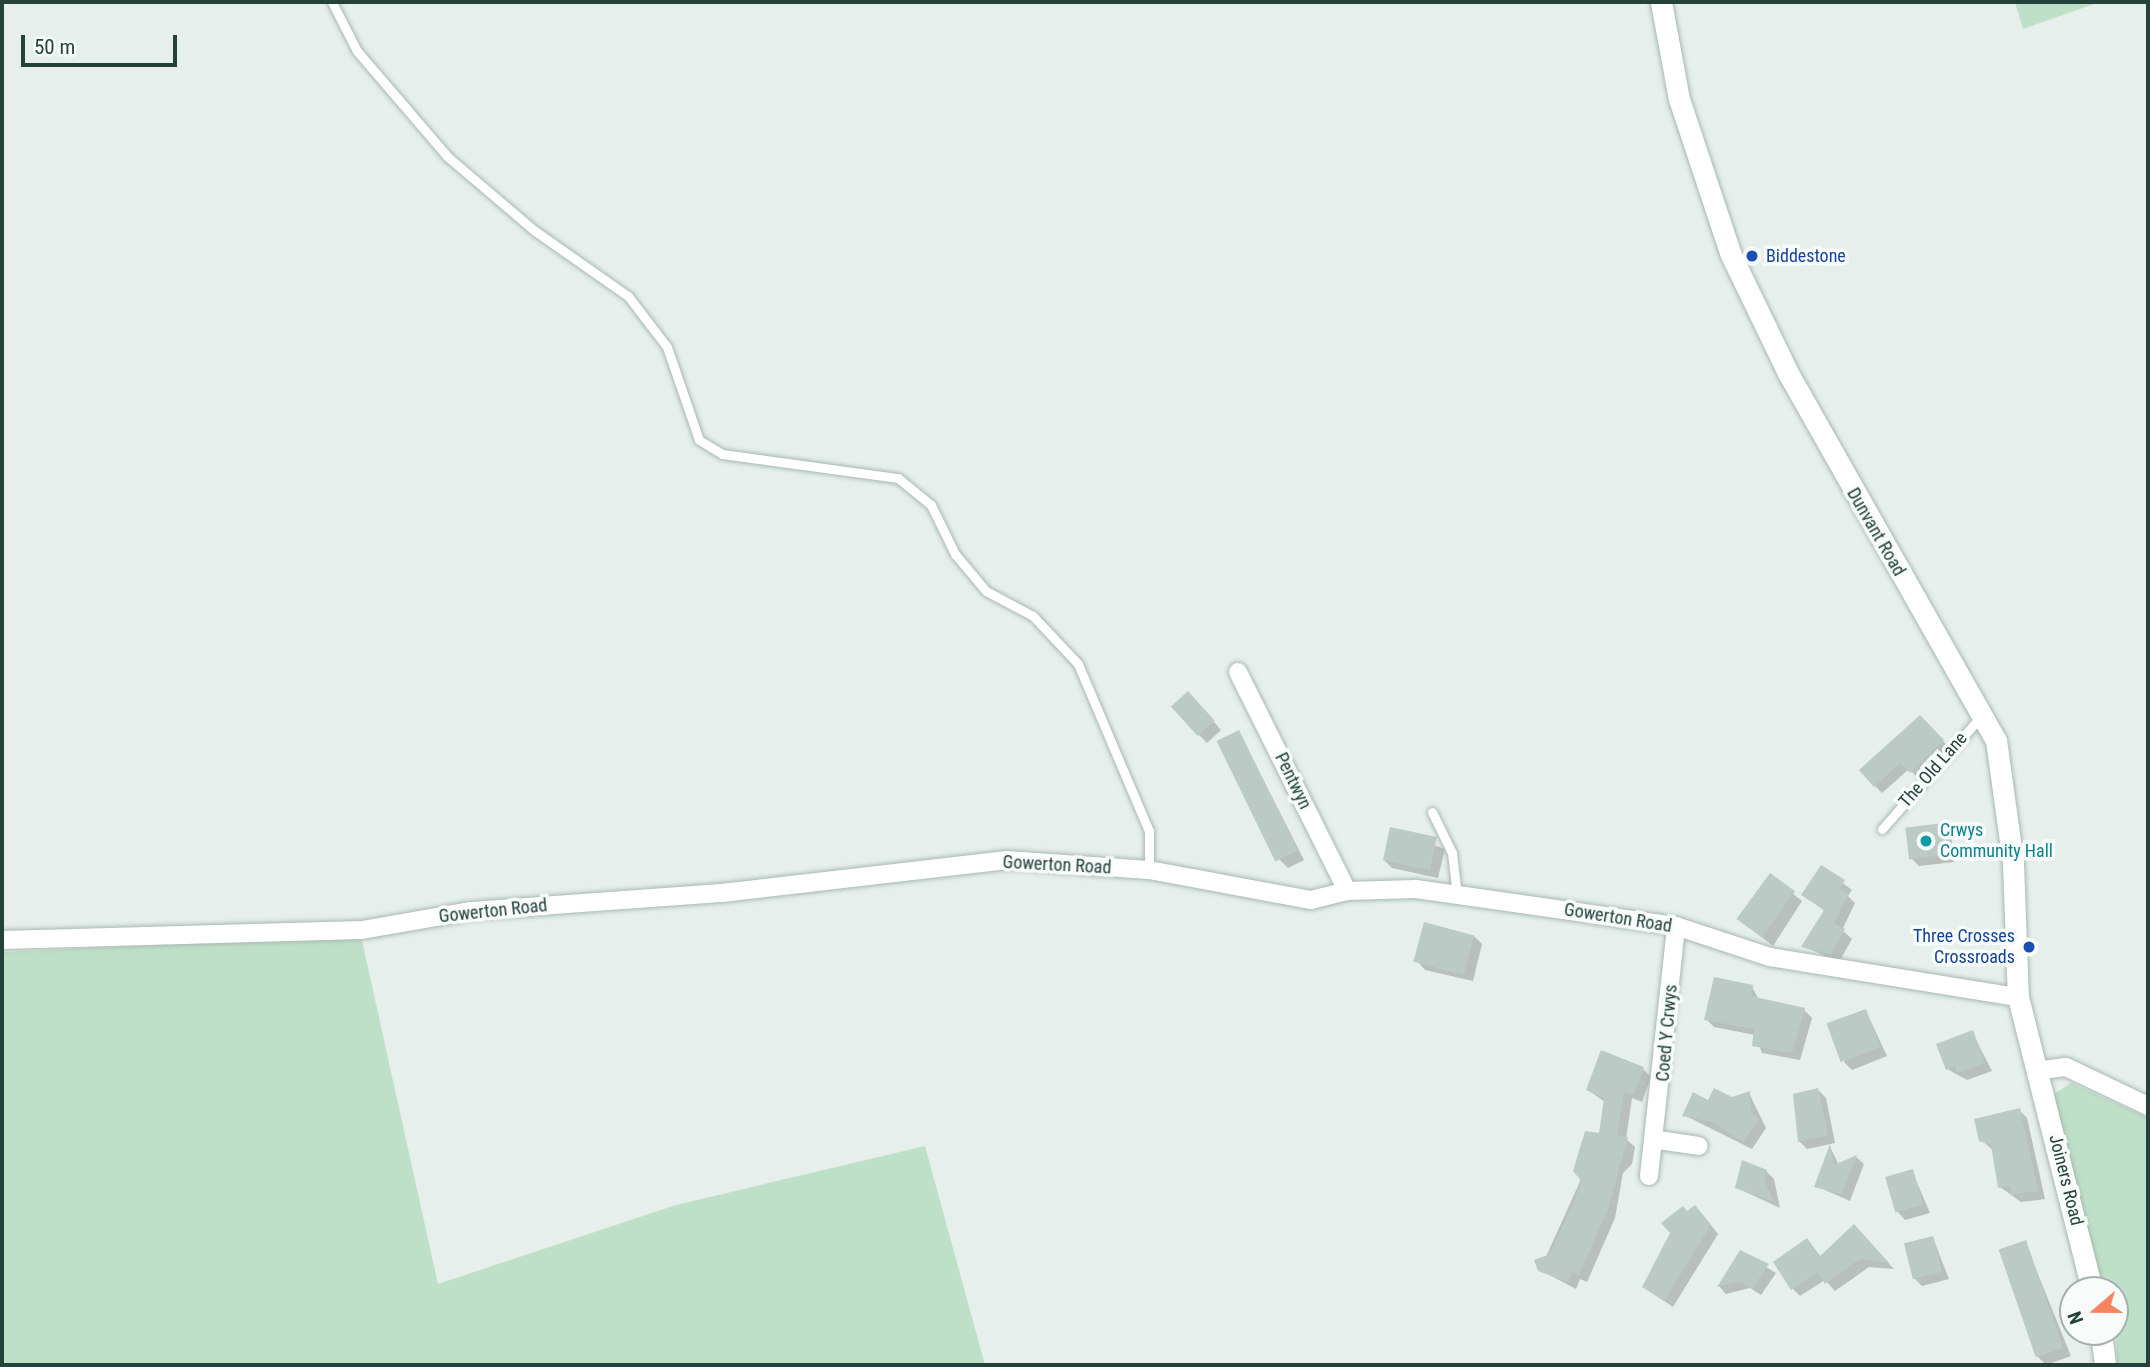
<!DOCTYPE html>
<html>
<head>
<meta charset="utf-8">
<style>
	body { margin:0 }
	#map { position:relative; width:2150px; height:1367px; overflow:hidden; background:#e6efeb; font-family:"Roboto Condensed",sans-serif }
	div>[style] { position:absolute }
	.green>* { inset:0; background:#bfe0c8 }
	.shadow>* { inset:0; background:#0003 }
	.building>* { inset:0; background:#bbcac4; transform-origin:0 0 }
	.roads { filter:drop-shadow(0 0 2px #a8b8b2) drop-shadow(0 0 2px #a8b8b2) }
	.service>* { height:9px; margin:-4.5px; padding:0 4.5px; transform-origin:4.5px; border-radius:4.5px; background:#fff }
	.minor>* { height:18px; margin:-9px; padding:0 9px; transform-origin:9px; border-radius:9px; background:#fff }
	.tertiary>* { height:21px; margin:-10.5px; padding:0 10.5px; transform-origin:10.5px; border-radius:10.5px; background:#fff }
	.dots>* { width:19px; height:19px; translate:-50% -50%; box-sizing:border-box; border:4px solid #f7fbf9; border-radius:50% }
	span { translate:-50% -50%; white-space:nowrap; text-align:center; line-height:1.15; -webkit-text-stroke:7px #f7fbf9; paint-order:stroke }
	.transit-label { font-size:18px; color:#164399 }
	.left { translate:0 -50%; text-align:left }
	.right { translate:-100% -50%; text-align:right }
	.street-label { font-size:18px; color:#24423a }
	.culture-label { font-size:18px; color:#0d838f }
	.frame { position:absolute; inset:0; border:4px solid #24423a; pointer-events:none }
	.north { position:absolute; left:2059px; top:1276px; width:70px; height:70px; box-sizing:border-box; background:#f7fbf9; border:2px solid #a3b1ad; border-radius:50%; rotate:250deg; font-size:19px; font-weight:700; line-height:28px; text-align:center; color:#24423a }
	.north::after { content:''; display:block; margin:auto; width:24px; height:32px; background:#f4845f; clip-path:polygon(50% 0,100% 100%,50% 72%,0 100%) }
	.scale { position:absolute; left:21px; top:35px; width:156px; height:32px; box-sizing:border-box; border:4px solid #24423a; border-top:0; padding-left:9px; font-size:21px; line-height:24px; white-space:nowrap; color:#24423a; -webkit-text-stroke:5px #f7fbf9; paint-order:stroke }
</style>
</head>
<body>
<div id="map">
	<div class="green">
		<div style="clip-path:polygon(2015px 2px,2100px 2px,2023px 29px)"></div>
		<div style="clip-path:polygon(361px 936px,438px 1284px,676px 1205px,925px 1146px,985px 1365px,2px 1365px,2px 952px)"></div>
		<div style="clip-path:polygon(2071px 1083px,2148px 1118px,2148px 1365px,2117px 1365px,2115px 1290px,2102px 1290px,2054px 1094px)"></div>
	</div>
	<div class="shadow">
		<div style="clip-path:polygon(1196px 701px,1221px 730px,1207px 743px,1199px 735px)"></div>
		<div style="clip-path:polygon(1919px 718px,1950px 748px,1919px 779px,1909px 769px,1882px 793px,1875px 786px)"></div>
		<div style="clip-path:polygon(1239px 732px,1304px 860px,1288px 868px,1280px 860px)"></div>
		<div style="clip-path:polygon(1942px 824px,1951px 833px,1954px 862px,1919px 866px,1911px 858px)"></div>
		<div style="clip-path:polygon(1391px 829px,1445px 849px,1438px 878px,1392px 868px,1384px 860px)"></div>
		<div style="clip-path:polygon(1822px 868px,1852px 890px,1848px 896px,1855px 903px,1842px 930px,1852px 939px,1839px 962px,1803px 946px,1825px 911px,1804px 895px)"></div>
		<div style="clip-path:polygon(1770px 875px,1802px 901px,1773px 946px,1740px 920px)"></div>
		<div style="clip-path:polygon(1474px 936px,1482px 944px,1473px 981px,1425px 970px,1417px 961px)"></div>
		<div style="clip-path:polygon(1752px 987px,1759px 1000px,1804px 1010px,1812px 1018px,1800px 1060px,1762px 1053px,1755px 1035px,1714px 1027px,1706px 1019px)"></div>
		<div style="clip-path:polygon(1866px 1011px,1887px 1056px,1852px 1070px,1844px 1062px)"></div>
		<div style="clip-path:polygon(1972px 1032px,1992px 1071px,1967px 1080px,1947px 1069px)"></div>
		<div style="clip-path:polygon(1643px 1069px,1651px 1077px,1642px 1102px,1632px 1098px,1626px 1139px,1635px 1147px,1632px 1164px,1623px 1173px,1615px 1218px,1587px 1282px,1580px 1279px,1576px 1289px,1540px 1270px,1601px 1135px,1605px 1102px,1588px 1090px)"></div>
		<div style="clip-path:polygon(1818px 1090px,1826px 1098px,1835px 1143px,1807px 1149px,1799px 1141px)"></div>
		<div style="clip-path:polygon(1749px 1093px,1766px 1128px,1752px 1149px,1684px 1115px)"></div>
		<div style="clip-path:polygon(2019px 1110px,2027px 1118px,2045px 1199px,2021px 1202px,2000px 1187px,1993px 1150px,1981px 1140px)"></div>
		<div style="clip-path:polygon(1830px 1147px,1839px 1165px,1856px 1157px,1864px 1164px,1850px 1201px,1816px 1186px)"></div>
		<div style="clip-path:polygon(1766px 1171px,1774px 1179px,1780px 1208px,1737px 1188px)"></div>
		<div style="clip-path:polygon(1912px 1171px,1930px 1213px,1905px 1220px,1897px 1211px)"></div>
		<div style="clip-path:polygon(1688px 1212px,1703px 1215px,1718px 1234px,1673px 1307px,1644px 1287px)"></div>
		<div style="clip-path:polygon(1862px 1234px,1894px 1269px,1869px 1267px,1835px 1291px,1825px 1280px,1800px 1296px,1792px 1288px,1807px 1240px,1821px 1257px)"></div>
		<div style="clip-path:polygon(1933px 1238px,1949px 1279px,1922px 1286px,1914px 1278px)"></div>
		<div style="clip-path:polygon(2025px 1242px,2071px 1356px,2046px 1365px,2038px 1357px)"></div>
		<div style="clip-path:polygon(1741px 1252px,1776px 1273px,1761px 1295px,1750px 1288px,1726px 1294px,1719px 1286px)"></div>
	</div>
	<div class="building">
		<div style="left:1188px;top:691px;width:40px;height:23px;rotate:48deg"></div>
		<div style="clip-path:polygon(1920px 715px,1944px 740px,1910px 773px,1900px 763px,1874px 787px,1859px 770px)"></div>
		<div style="left:1239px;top:730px;width:134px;height:25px;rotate:64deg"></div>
		<div style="left:1943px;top:823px;width:32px;height:38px;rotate:83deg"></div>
		<div style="left:1390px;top:827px;width:48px;height:34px;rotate:12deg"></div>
		<div style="clip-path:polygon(1821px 865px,1845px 880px,1840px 889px,1848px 894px,1834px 923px,1845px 929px,1831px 955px,1801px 947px,1824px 910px,1801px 895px)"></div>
		<div style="left:1770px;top:873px;width:31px;height:57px;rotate:36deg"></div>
		<div style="left:1424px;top:922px;width:52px;height:41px;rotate:15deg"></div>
		<div style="clip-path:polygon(1714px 977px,1753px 985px,1751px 996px,1805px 1008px,1792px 1053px,1752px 1046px,1754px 1029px,1704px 1020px)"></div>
		<div style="left:1866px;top:1009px;width:41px;height:42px;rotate:70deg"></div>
		<div style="clip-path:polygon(1973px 1030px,1985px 1063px,1957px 1073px,1955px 1066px,1946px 1070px,1936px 1044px)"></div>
		<div style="clip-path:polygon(1601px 1050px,1644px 1067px,1634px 1095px,1624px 1092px,1617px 1136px,1628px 1137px,1608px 1209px,1579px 1275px,1572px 1272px,1568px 1282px,1538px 1271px,1534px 1260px,1550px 1254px,1582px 1182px,1573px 1171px,1585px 1131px,1599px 1133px,1604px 1098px,1586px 1090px)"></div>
		<div style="clip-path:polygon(1714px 1088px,1732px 1097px,1750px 1091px,1751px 1114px,1759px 1119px,1743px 1142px,1712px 1122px,1682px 1116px,1693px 1092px,1708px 1100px)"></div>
		<div style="clip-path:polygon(1818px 1088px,1828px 1135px,1798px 1142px,1793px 1094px)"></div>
		<div style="clip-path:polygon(2020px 1108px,2038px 1191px,2011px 1195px,2010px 1186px,1998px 1188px,1991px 1145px,1979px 1141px,1974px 1119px)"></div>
		<div style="clip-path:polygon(1830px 1144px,1834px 1165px,1857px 1155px,1842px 1194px,1814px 1187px)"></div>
		<div style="clip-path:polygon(1742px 1160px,1767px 1170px,1764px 1179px,1774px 1202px,1735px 1188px)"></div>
		<div style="left:1913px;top:1169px;width:37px;height:29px;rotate:74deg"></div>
		<div style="clip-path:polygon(1695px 1205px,1711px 1225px,1664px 1301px,1642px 1287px,1670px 1233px,1661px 1223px,1683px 1206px,1687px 1211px)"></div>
		<div style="clip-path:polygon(1854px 1224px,1889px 1263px,1860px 1259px,1825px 1284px,1818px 1272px,1791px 1290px,1773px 1262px,1807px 1238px,1820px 1256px)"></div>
		<div style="left:1933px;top:1236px;width:37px;height:30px;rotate:76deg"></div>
		<div style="left:2026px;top:1240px;width:114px;height:29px;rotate:71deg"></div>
		<div style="clip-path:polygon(1740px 1250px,1769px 1264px,1752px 1289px,1740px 1281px,1717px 1287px)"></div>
	</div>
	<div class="roads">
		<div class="service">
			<div style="left:332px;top:2px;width:55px;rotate:63deg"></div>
			<div style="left:357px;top:51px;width:140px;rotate:49.4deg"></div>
			<div style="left:448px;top:157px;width:114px;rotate:40.4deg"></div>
			<div style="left:535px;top:231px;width:113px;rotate:35deg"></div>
			<div style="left:628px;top:296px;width:64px;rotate:52.6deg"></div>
			<div style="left:667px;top:347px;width:98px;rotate:71deg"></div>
			<div style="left:699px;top:440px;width:27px;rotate:31deg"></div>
			<div style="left:722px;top:454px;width:178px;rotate:7.8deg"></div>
			<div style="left:898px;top:478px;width:43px;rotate:39.3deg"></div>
			<div style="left:931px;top:505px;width:55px;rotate:63.9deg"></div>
			<div style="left:955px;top:554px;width:48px;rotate:50deg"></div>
			<div style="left:986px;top:591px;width:53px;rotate:28deg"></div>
			<div style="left:1033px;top:616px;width:66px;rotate:46.8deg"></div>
			<div style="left:1078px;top:664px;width:181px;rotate:67deg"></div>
			<div style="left:1149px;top:831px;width:39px;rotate:90deg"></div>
			<div style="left:1432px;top:812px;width:46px;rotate:64deg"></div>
			<div style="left:1452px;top:853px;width:42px;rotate:83.2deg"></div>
			<div style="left:1882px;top:829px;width:152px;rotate:-48.7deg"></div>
		</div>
		<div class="minor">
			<div style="left:1238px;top:672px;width:245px;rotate:63.5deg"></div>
			<div style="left:2px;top:940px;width:360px;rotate:-1.6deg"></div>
			<div style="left:362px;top:930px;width:111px;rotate:-9.9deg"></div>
			<div style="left:471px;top:911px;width:252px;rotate:-4.1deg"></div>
			<div style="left:722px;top:893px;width:287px;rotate:-6.6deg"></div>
			<div style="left:1007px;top:860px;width:142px;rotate:4deg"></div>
			<div style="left:1149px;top:870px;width:165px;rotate:10.5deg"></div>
			<div style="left:1311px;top:900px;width:37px;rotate:-14deg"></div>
			<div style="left:1347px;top:891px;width:69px;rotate:-1.7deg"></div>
			<div style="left:1416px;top:889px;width:263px;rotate:8.1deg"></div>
			<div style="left:1676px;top:926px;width:99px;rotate:18.3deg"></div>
			<div style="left:1770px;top:957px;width:251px;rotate:9.2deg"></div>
			<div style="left:2036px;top:1071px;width:30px;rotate:-8deg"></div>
			<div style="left:2066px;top:1067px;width:91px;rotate:25.4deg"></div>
			<div style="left:1658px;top:1140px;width:41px;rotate:8.3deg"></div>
			<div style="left:1649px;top:1176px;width:251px;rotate:-83.8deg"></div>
		</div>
		<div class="tertiary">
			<div style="left:1661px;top:2px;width:99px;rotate:79.5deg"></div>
			<div style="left:1679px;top:99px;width:164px;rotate:71.6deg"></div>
			<div style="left:1731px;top:255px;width:131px;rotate:64.2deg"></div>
			<div style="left:1788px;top:373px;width:422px;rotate:60.5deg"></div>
			<div style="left:1996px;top:740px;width:124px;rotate:82.1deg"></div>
			<div style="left:2013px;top:863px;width:134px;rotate:87.9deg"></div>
			<div style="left:2018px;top:997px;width:302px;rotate:75.8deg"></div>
			<div style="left:2101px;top:1332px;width:33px;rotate:83deg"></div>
		</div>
	</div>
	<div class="dots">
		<div style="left:1752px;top:256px;background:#1a4fb4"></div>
		<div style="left:1926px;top:841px;background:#0f9aa8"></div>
		<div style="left:2029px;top:947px;background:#1a4fb4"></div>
	</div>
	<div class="transit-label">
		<span class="left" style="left:1766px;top:256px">Biddestone</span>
		<span class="right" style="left:2015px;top:947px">Three Crosses<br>Crossroads</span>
	</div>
	<div class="street-label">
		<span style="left:1876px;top:532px;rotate:60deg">Dunvant Road</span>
		<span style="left:1933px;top:770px;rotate:-49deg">The Old Lane</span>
		<span style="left:1293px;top:781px;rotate:64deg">Pentwyn</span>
		<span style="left:1057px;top:865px;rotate:3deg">Gowerton Road</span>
		<span style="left:493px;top:911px;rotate:-6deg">Gowerton Road</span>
		<span style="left:1618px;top:918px;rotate:9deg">Gowerton Road</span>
		<span style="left:1667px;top:1033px;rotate:-85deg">Coed Y Crwys</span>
		<span style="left:2066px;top:1180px;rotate:76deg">Joiners Road</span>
	</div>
	<div class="culture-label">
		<span class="left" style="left:1940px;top:841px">Crwys<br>Community Hall</span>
	</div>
	<div class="frame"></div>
	<div class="north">N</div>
	<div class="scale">50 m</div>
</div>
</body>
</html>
